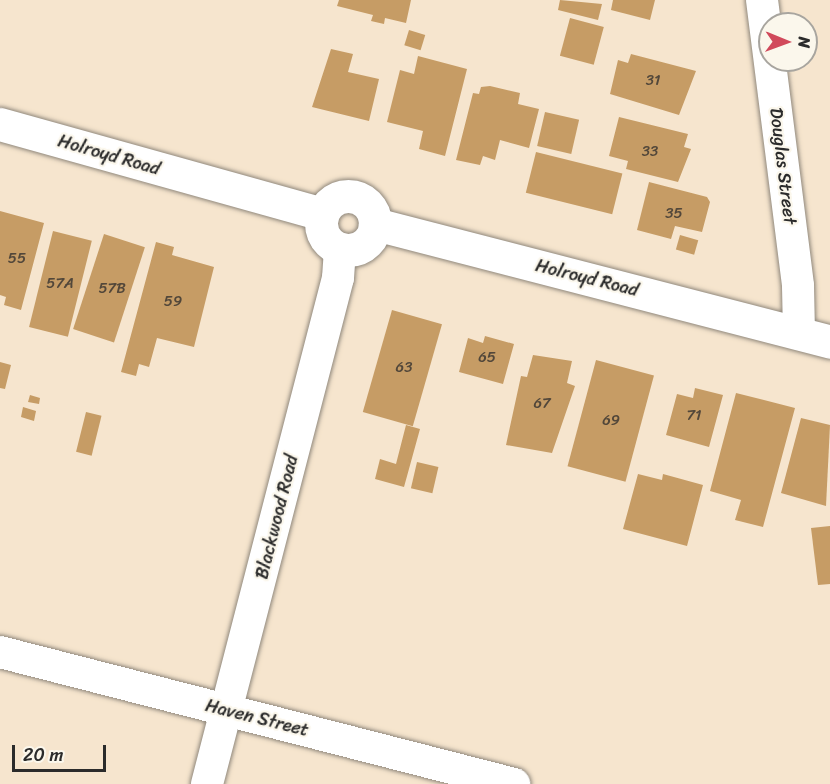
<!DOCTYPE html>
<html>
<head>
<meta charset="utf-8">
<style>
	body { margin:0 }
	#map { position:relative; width:830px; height:784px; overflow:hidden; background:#f6e5ce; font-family:Sriracha,sans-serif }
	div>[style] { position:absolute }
	.building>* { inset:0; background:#c69c65; transform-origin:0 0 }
	.roads { filter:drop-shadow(0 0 2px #90887c) drop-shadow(0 0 2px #90887c) }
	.minor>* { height:32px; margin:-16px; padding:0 16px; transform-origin:16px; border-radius:16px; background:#fff }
	.tertiary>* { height:33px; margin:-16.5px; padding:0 16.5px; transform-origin:16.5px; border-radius:16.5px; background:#fff }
	.tertiary>.ring { margin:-16.5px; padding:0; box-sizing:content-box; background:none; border:33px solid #fff; border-radius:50% }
	span { translate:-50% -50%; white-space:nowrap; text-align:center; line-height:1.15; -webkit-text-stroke:4.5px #fbf7ec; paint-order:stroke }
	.number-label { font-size:15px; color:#52473a }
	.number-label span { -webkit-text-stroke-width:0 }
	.street-label { font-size:18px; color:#2b2b2b }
	.north { position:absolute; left:758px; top:12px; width:60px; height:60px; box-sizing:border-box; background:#fbf7ec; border:2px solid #a8a59f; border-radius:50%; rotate:91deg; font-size:16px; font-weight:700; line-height:24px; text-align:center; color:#2b2b2b }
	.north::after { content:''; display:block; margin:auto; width:21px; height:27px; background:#d1495b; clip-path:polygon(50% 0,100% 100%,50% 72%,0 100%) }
	.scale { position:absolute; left:12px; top:745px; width:94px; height:27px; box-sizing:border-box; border:3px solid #2b2b2b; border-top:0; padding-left:8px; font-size:18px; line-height:21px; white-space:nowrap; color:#2b2b2b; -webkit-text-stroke:4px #fbf7ec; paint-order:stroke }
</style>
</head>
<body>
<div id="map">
	<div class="building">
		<div style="clip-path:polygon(339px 0,411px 0,406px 23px,385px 18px,384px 24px,371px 21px,373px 15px,337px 6px)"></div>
		<div style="clip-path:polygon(560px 0,602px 4px,598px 20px,558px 10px)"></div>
		<div style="clip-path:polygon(613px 0,655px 0,650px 20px,611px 10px)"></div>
		<div style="left:570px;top:18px;width:35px;height:39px;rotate:15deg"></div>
		<div style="left:409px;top:30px;width:17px;height:16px;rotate:17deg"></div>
		<div style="clip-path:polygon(331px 49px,353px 54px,348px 72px,379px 79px,369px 121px,312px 107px)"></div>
		<div style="clip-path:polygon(631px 54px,696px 71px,679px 115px,610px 94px,618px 60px,628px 63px)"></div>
		<div style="clip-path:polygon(418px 56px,467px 69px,445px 156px,419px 149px,423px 131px,387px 122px,400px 70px,414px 74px)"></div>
		<div style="clip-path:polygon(490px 86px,520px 93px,518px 104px,539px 109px,529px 148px,500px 140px,495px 160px,483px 156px,480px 165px,456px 160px,473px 93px,479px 94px,481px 87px)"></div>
		<div style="left:545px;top:112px;width:35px;height:35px;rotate:13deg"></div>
		<div style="clip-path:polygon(619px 117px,688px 134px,684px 147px,691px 149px,678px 182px,626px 169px,628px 161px,609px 156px)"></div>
		<div style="left:536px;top:152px;width:89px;height:42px;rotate:14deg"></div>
		<div style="clip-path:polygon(649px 182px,707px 197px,710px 202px,702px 232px,675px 226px,671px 239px,637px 230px)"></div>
		<div style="clip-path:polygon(0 211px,44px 223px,21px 310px,4px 305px,6px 297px,0 295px)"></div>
		<div style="left:53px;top:231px;width:40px;height:99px;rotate:14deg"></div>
		<div style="left:104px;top:234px;width:43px;height:100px;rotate:18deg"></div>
		<div style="left:680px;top:235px;width:19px;height:15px;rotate:16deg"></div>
		<div style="clip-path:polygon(156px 242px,174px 247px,172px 255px,214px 267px,194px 347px,157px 338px,149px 367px,139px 364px,136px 376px,121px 372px)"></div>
		<div style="left:392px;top:310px;width:52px;height:106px;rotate:16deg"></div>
		<div style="clip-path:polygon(485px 336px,514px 344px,503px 384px,459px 372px,468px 338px,483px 343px)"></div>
		<div style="clip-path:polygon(533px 355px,572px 361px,567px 383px,575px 386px,552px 453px,506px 445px,521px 376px,527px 377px)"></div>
		<div style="left:596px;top:360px;width:60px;height:110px;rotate:15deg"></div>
		<div style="clip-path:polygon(0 362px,11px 365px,5px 389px,0 388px)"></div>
		<div style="clip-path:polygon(695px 388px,723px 395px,709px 447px,666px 435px,677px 394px,693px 398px)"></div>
		<div style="clip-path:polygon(736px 393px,795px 408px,763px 527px,735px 520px,741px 500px,710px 491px)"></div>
		<div style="clip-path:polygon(30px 395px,40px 398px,39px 404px,28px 402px)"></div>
		<div style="clip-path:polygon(23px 407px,36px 411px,34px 421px,21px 417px)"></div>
		<div style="left:86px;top:412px;width:16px;height:41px;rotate:14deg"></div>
		<div style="clip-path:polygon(801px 418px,830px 425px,826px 506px,781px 493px)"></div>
		<div style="clip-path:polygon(406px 425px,420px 429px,404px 487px,375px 479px,380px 459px,396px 464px)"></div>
		<div style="left:417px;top:462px;width:22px;height:27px;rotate:13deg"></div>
		<div style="clip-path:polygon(638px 474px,662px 480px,663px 474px,703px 485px,687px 546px,623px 529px)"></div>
		<div style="clip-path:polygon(830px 526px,830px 584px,818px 585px,811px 528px)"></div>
	</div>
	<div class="roads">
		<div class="minor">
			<div style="left:762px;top:0;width:288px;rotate:82.8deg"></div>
			<div style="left:798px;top:286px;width:47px;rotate:88.8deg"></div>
			<div style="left:0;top:652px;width:531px;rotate:14.4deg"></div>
			<div style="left:207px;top:784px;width:523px;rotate:-75.49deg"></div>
			<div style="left:338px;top:278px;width:29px;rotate:-86deg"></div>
		</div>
		<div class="tertiary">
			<div style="left:0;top:124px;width:334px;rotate:15.6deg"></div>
			<div class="ring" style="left:321px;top:196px;width:21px;height:21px"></div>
			<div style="left:375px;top:224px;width:470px;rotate:14.5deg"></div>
		</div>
	</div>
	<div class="number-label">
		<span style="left:653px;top:81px">31</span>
		<span style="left:650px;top:152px">33</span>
		<span style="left:674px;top:214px">35</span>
		<span style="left:17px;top:259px">55</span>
		<span style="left:60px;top:284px">57A</span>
		<span style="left:112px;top:289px">57B</span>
		<span style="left:173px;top:302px">59</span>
		<span style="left:487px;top:358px">65</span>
		<span style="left:404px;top:368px">63</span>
		<span style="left:542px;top:404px">67</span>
		<span style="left:694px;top:416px">71</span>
		<span style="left:611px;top:421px">69</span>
	</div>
	<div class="street-label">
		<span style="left:109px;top:155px;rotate:16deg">Holroyd Road</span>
		<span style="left:783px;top:166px;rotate:83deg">Douglas Street</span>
		<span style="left:587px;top:278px;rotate:14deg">Holroyd Road</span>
		<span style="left:277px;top:517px;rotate:-76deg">Blackwood Road</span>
		<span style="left:257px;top:718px;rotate:14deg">Haven Street</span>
	</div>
	<div class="north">N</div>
	<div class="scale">20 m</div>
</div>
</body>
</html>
